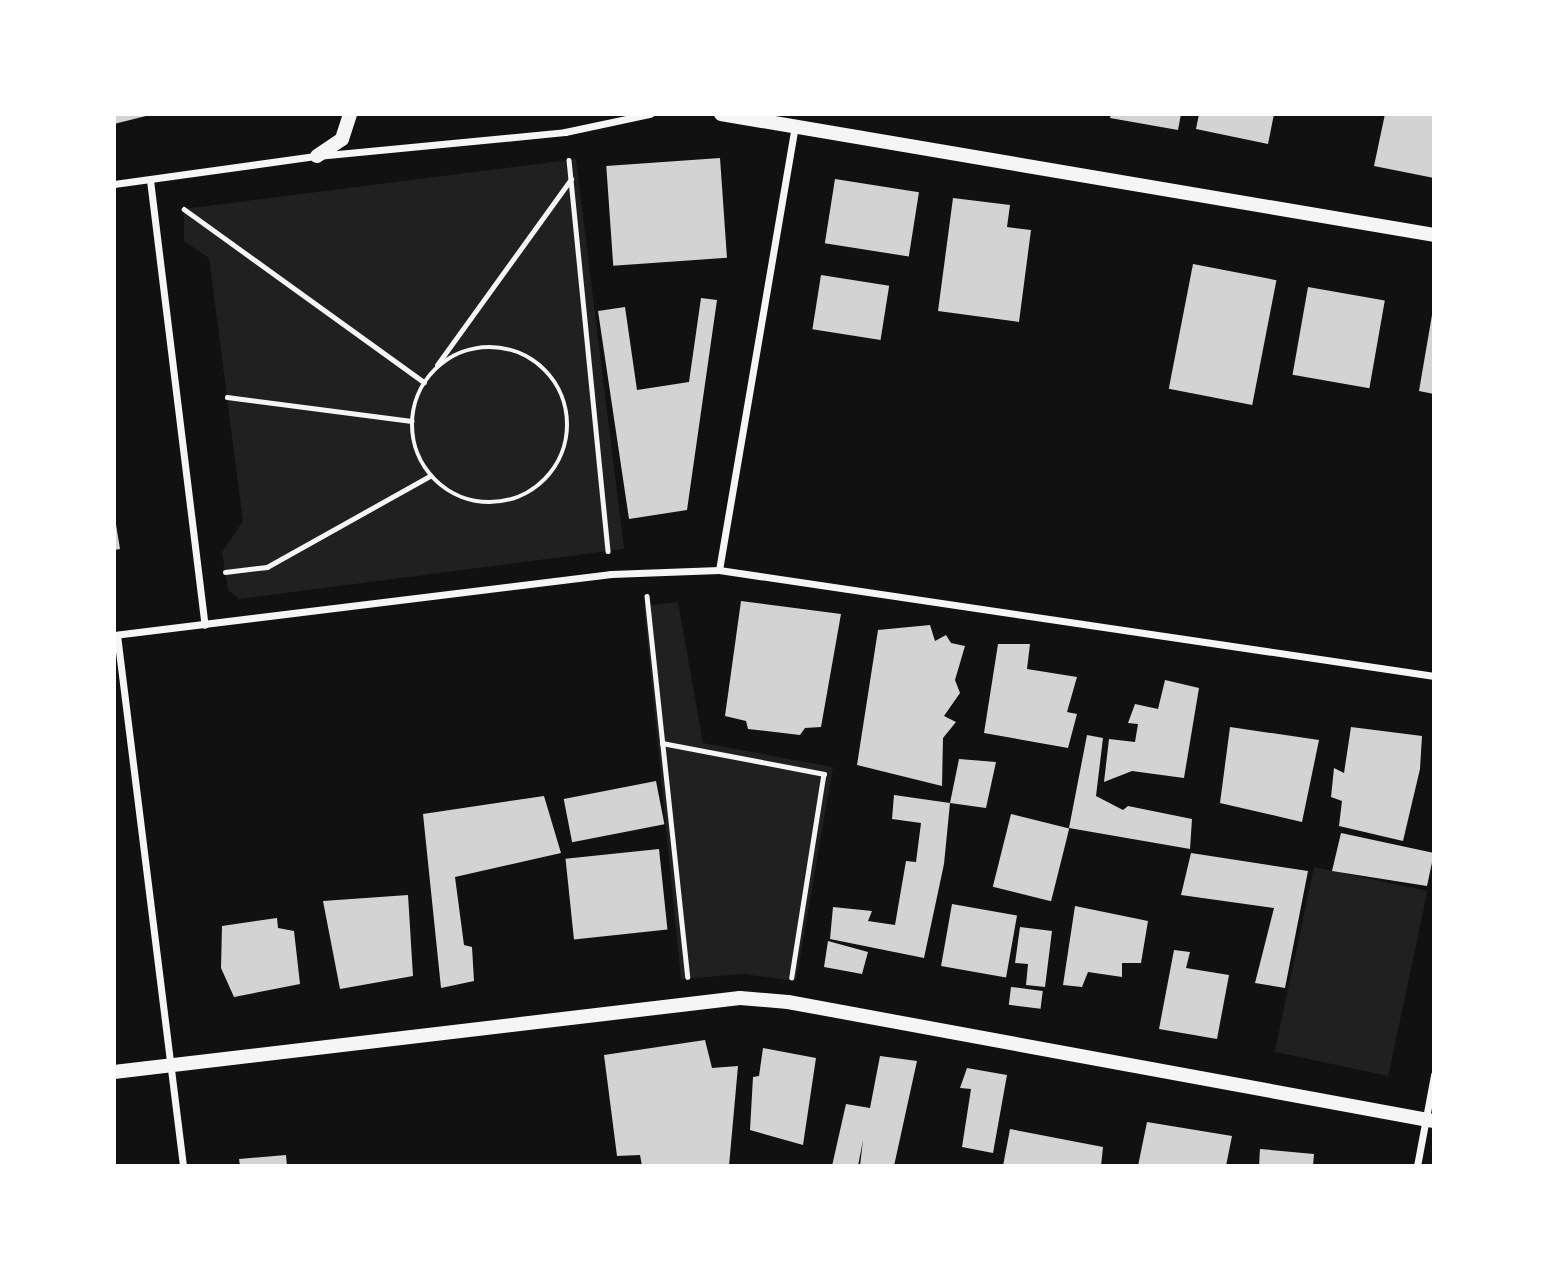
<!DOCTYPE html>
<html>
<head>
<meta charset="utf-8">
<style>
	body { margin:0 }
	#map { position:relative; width:1548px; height:1280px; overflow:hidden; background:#111; font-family:"Asap Condensed",sans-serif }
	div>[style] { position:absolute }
	.green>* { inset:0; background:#202020; transform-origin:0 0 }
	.building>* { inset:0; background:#d3d3d3; transform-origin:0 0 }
	.path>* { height:4.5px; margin:-2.25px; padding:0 2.25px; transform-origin:2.25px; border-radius:2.25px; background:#f5f5f5 }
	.path>.ring { margin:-2.25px; padding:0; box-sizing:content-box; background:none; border:4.5px solid #f5f5f5; border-radius:50% }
	.minor>* { height:7px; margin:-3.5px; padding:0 3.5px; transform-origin:3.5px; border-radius:3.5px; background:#f5f5f5 }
	.secondary>* { height:14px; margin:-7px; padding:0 7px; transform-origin:7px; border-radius:7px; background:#f5f5f5 }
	span { translate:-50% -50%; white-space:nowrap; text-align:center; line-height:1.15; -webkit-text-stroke:7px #fff; paint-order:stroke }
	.frame { position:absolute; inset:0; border:116px solid #fff; pointer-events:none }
</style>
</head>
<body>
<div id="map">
	<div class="green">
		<div style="clip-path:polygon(576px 159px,624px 549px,239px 599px,228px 590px,222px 552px,243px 521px,209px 258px,184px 241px,184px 209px)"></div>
		<div style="clip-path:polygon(678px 602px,703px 743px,833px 767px,796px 981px,744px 974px,681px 979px,644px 606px)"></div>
		<div style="left:1314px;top:867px;width:116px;height:189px;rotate:12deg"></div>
	</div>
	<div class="building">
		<div style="clip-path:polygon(114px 114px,146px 114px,146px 116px,114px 124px)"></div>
		<div style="clip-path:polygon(1111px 114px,1181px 114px,1178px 130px,1110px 118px)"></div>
		<div style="clip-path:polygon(1199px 114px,1274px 114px,1268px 144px,1196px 129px)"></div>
		<div style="clip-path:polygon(1385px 114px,1434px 114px,1434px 178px,1374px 166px)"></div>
		<div style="left:720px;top:158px;width:100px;height:114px;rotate:86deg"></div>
		<div style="left:835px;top:179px;width:85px;height:65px;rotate:9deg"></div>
		<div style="clip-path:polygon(953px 198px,1010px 205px,1007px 227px,1031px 230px,1019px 322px,938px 311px)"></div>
		<div style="left:1193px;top:264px;width:85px;height:127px;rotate:11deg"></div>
		<div style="left:821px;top:275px;width:69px;height:55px;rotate:9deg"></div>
		<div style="left:1308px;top:287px;width:78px;height:89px;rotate:10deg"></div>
		<div style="clip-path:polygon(701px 298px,717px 300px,687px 510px,629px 519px,598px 311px,625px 307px,637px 390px,689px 382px)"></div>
		<div style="clip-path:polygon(1433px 309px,1434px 309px,1434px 394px,1419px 391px)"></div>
		<div style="clip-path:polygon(114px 512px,120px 549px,114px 550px)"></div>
		<div style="clip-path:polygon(741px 601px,841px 614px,821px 727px,805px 728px,800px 735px,748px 729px,746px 721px,725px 716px)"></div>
		<div style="clip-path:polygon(930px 625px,935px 641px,946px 635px,951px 643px,965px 646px,955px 680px,960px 693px,944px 716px,956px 722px,943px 738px,942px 786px,857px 765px,878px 630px)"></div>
		<div style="clip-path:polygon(998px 644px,1030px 644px,1027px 669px,1077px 677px,1067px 712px,1077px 714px,1068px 748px,984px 733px)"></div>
		<div style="clip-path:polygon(1165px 680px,1199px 688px,1184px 778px,1132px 771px,1104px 782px,1109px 739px,1135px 742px,1138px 724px,1128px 723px,1135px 704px,1158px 709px)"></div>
		<div style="clip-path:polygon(1230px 727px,1319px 740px,1302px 822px,1220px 803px)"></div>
		<div style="clip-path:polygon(1351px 727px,1422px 736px,1420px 769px,1403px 841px,1339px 826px,1342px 801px,1331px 797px,1334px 768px,1344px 773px)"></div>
		<div style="clip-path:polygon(1087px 735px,1103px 738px,1096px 796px,1123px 810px,1128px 806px,1192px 819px,1190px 849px,1069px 828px)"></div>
		<div style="clip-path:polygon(959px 759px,996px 762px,986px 808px,950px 803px,944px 864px,924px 958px,830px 939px,833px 907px,872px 911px,868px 921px,895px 925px,906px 861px,916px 862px,921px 823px,892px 819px,894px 795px,950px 803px)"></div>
		<div style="left:656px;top:781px;width:44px;height:94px;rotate:79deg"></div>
		<div style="clip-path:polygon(544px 796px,561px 853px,455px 877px,464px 945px,472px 947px,474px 981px,441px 988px,423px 814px)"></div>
		<div style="left:1011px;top:814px;width:60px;height:75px;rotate:14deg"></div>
		<div style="clip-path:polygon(1341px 833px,1434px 853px,1427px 886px,1332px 871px)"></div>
		<div style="left:659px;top:849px;width:81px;height:94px;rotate:84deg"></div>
		<div style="clip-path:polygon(1191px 853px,1308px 871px,1285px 988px,1255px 983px,1274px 908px,1181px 895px)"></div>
		<div style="clip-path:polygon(408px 895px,413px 976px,340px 989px,323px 901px)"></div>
		<div style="left:952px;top:904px;width:66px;height:63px;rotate:10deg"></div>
		<div style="clip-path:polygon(1075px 906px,1148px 921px,1141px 963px,1122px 963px,1122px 977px,1088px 972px,1082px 987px,1063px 985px)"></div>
		<div style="clip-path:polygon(277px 918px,278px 928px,294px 931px,300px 984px,234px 997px,221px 968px,222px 926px)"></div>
		<div style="clip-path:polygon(1020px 927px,1052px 931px,1045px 987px,1026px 985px,1028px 964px,1015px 963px)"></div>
		<div style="clip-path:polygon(828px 941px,868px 952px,862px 974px,824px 967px)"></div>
		<div style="clip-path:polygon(1174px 950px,1190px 952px,1186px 968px,1229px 975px,1217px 1039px,1159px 1029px)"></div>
		<div style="left:1011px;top:987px;width:32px;height:18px;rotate:7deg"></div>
		<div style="clip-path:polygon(705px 1040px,712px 1068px,738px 1066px,729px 1166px,642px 1166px,640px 1155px,617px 1156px,604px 1055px)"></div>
		<div style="clip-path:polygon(763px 1048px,816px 1058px,803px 1145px,750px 1130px,753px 1077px,759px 1076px)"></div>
		<div style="clip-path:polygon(880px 1056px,917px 1061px,894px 1166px,860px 1166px,863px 1140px,858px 1166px,832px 1166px,846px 1104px,870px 1108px)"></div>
		<div style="clip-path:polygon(967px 1068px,1007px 1075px,993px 1153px,962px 1147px,971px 1089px,960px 1088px)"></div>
		<div style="clip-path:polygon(1147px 1122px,1232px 1136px,1226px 1166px,1138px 1166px)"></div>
		<div style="clip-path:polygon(1010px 1129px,1103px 1147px,1101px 1166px,1003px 1166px)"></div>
		<div style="clip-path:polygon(1260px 1149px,1314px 1154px,1313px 1166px,1259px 1166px)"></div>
		<div style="clip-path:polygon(286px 1155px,287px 1166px,240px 1166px,239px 1159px)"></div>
	</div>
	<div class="path">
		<div style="left:569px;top:160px;width:393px;rotate:84.3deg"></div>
		<div style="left:184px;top:209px;width:296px;rotate:35.8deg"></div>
		<div class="ring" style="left:412px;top:347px;width:151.5px;height:151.5px"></div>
		<div style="left:437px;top:365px;width:229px;rotate:-54.2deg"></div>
		<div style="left:227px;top:397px;width:186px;rotate:7.4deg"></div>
		<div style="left:225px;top:572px;width:42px;rotate:-6.8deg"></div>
		<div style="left:267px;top:567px;width:187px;rotate:-29.2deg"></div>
		<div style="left:647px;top:596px;width:383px;rotate:83.9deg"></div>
		<div style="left:662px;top:743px;width:165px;rotate:10.8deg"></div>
		<div style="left:824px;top:774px;width:206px;rotate:99deg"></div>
	</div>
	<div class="minor">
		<div style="left:150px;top:180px;width:448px;rotate:83deg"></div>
		<div style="left:114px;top:184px;width:205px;rotate:-7.9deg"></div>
		<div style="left:317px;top:156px;width:249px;rotate:-5.5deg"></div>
		<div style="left:565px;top:132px;width:87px;rotate:-12deg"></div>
		<div style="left:719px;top:570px;width:449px;rotate:-80.3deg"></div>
		<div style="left:114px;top:635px;width:501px;rotate:-7deg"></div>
		<div style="left:611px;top:574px;width:108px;rotate:-2.1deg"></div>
		<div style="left:719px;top:570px;width:723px;rotate:8.43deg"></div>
		<div style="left:117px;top:635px;width:535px;rotate:82.91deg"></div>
		<div style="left:1417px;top:1166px;width:93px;rotate:-79.4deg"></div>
	</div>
	<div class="secondary">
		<div style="left:721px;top:114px;width:723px;rotate:9.63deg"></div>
		<div style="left:317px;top:156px;width:30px;rotate:-34deg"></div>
		<div style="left:342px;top:139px;width:26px;rotate:-72deg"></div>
		<div style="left:114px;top:1072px;width:630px;rotate:-6.74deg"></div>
		<div style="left:740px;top:998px;width:48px;rotate:4.8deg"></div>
		<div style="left:788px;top:1002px;width:657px;rotate:10.44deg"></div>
	</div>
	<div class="frame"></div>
</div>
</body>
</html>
